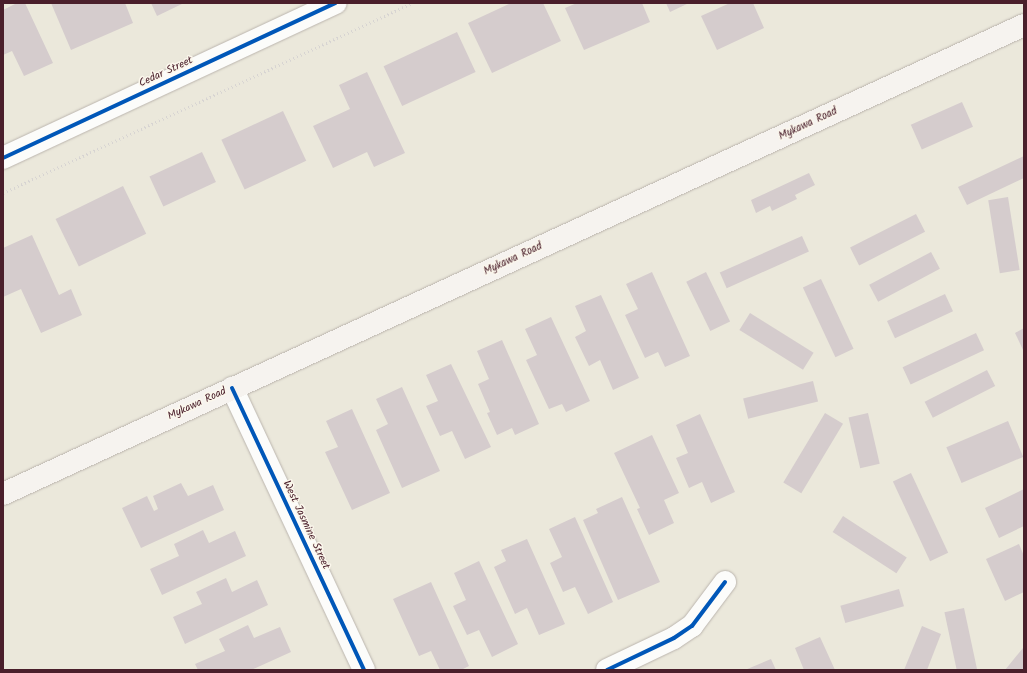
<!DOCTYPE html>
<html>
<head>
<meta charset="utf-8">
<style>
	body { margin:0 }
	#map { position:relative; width:1027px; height:673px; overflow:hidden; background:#ebe8db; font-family:Kalam,sans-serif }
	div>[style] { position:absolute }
	.building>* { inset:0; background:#d5cccd; transform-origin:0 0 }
	.path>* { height:2.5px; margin-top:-1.25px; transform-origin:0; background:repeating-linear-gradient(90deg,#d7d4d2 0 1px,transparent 0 4px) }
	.roads { filter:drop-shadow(0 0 1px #bbb5ae) drop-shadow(0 0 1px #bbb5ae) }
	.minor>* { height:22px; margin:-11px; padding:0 11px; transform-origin:11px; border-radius:11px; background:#fcfcfa }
	.secondary>* { height:22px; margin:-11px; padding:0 11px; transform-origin:11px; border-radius:11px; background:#f6f3ef }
	.cycleway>* { height:4px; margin:-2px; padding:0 2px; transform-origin:2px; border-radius:2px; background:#0057b8 }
	span { translate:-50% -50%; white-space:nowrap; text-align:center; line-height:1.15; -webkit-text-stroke:3px #fbf7ec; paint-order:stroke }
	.street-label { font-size:11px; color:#4a1f2b }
	.frame { position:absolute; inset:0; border:4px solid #4a1f2b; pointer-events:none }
</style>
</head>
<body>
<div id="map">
	<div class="building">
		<div style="clip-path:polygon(17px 3px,25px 3px,53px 63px,24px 76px,12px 51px,3px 55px,3px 10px)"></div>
		<div style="clip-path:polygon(51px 3px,125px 3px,133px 23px,71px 50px)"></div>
		<div style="clip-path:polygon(151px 3px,184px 3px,157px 16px)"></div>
		<div style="clip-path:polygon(511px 3px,543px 3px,561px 41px,492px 73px,468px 23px)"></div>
		<div style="clip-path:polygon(577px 3px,642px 3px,650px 22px,584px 50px,565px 8px)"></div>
		<div style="clip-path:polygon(666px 3px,689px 3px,670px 12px)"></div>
		<div style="clip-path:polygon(730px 3px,753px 3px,764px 28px,717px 50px,701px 16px)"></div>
		<div style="left:457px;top:32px;width:44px;height:81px;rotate:65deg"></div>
		<div style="clip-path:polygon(367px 72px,405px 153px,374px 167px,367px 152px,333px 168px,313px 126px,350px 109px,339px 85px)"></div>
		<div style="left:962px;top:102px;width:27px;height:56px;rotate:66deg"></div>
		<div style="left:283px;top:111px;width:55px;height:68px;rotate:65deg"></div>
		<div style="left:202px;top:152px;width:33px;height:58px;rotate:65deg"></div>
		<div style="clip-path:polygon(1024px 156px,1024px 178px,967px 205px,958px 187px)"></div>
		<div style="clip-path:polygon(809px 173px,815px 185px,795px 195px,797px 199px,772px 211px,770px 206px,756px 213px,751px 200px)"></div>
		<div style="left:123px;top:186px;width:53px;height:75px;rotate:64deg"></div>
		<div style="left:1008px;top:197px;width:74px;height:20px;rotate:81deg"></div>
		<div style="left:916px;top:214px;width:20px;height:74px;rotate:63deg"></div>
		<div style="clip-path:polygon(32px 235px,59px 295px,71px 289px,82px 315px,41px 333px,21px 289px,3px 297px,3px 248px)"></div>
		<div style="left:802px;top:236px;width:17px;height:90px;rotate:66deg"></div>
		<div style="left:931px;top:252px;width:19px;height:70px;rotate:62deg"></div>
		<div style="clip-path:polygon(652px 272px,690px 356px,665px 367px,658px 352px,645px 358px,625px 315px,638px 309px,626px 284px)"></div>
		<div style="left:706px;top:272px;width:55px;height:22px;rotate:64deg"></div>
		<div style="left:821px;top:279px;width:77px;height:20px;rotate:65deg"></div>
		<div style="left:945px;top:294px;width:19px;height:64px;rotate:65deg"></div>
		<div style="clip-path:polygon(601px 295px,639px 378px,613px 390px,600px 360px,589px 366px,575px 337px,586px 331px,575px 306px)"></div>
		<div style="left:750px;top:313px;width:75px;height:20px;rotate:32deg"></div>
		<div style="clip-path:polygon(551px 317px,590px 401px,566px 412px,562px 404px,549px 409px,526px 360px,537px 355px,525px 329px)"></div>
		<div style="clip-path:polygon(1024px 328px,1024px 352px,1015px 333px)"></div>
		<div style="left:976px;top:333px;width:19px;height:81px;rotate:65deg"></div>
		<div style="clip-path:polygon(502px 340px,539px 424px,515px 435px,512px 428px,497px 435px,487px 413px,490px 412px,478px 384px,489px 379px,477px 351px)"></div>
		<div style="clip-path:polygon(451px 364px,491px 447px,465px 459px,452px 431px,440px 436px,426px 406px,438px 401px,426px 375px)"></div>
		<div style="left:987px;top:370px;width:18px;height:70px;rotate:63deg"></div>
		<div style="left:813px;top:381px;width:21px;height:72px;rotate:76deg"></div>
		<div style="clip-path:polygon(402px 387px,440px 471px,402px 488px,376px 430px,388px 424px,376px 399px)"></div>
		<div style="clip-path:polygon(352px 409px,390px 493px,352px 510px,325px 452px,338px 447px,326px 421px)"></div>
		<div style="left:825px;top:413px;width:21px;height:81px;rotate:31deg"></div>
		<div style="left:868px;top:413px;width:52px;height:20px;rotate:77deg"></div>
		<div style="clip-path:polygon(700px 414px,735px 492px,711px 503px,702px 482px,689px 488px,676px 458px,688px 453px,676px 425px)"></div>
		<div style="left:1008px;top:421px;width:39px;height:67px;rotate:67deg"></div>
		<div style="clip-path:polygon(652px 435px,679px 493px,664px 500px,674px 523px,649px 535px,637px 509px,640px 508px,614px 453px)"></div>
		<div style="left:911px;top:473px;width:88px;height:20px;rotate:65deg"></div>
		<div style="clip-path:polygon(181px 483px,188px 496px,213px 485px,224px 510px,141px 548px,122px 508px,147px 496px,154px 511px,158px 509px,153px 496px)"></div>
		<div style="clip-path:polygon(1024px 489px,1024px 526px,999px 538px,985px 508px)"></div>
		<div style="clip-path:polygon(622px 497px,660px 582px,618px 600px,583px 520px,598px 513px,596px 509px)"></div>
		<div style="left:843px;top:516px;width:76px;height:19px;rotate:33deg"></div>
		<div style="clip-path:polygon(575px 517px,613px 602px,588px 614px,575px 587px,563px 592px,550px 563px,562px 557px,549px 529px)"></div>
		<div style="clip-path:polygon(203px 530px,209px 543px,235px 531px,246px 556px,162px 595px,150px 569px,179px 556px,174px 544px)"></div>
		<div style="clip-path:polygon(527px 539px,565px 624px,539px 635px,527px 608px,515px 614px,494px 567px,506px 561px,501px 550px)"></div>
		<div style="clip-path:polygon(1019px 544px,1024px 556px,1024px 592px,1005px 601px,986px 559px)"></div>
		<div style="clip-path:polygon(479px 561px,518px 644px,492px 657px,479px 630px,467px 635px,453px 606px,466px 600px,454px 573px)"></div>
		<div style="clip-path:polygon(226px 578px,232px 592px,257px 580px,268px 605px,185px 644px,173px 617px,202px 604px,196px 592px)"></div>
		<div style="clip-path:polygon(431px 582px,469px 666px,461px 670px,440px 670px,431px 651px,419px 656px,393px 599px)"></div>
		<div style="left:899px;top:589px;width:18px;height:61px;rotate:74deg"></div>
		<div style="left:964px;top:608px;width:63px;height:20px;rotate:78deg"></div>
		<div style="clip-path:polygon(248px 625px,254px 638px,280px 627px,291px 652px,251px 670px,198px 670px,195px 664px,225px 651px,219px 639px)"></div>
		<div style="clip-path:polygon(922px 626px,941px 634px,927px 670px,904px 670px)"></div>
		<div style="clip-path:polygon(820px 637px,835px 670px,804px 670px,795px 648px)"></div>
		<div style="clip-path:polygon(1023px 648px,1024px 670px,1005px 670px)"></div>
		<div style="clip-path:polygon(771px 659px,776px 670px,745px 670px)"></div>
	</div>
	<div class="path">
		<div style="left:3px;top:193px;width:452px;rotate:-24.9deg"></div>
	</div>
	<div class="roads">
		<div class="minor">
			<div style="left:3px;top:158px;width:367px;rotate:-25deg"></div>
			<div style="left:232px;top:388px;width:311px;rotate:64.9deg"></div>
			<div style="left:607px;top:670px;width:74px;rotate:-25.5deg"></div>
			<div style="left:674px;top:638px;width:22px;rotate:-34deg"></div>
			<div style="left:692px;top:626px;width:55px;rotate:-53.1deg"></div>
		</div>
		<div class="secondary">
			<div style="left:3px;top:494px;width:1124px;rotate:-24.67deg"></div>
		</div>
	</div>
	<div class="cycleway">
		<div style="left:3px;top:158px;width:367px;rotate:-25deg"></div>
		<div style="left:232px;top:388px;width:311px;rotate:64.9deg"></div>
		<div style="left:607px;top:670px;width:74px;rotate:-25.5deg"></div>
		<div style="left:674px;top:638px;width:22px;rotate:-34deg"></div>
		<div style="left:692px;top:626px;width:55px;rotate:-53.1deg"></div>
	</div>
	<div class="street-label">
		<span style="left:166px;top:72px;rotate:-25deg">Cedar Street</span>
		<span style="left:808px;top:124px;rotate:-25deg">Mykawa Road</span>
		<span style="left:513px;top:259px;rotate:-25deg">Mykawa Road</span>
		<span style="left:197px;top:404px;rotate:-25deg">Mykawa Road</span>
		<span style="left:306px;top:525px;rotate:65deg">West Jasmine Street</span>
	</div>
	<div class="frame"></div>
</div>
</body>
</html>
